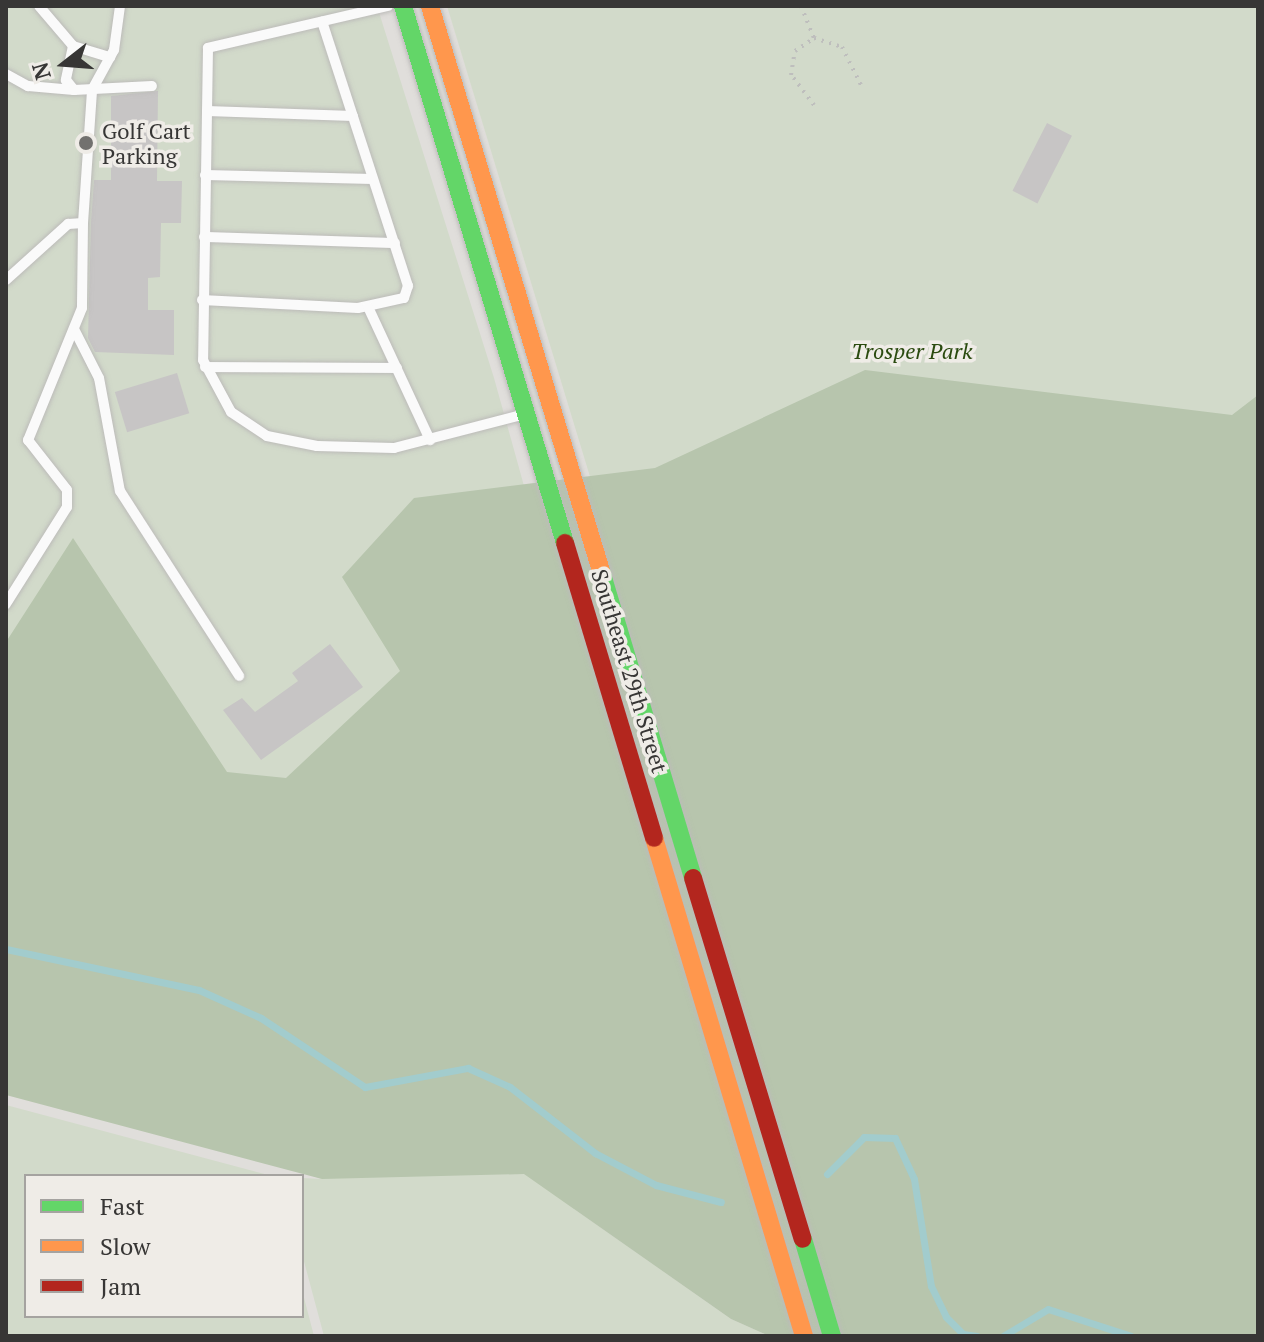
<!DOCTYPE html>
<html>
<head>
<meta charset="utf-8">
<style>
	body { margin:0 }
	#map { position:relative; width:1264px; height:1342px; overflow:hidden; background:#e0dedb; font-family:"PT Serif",serif }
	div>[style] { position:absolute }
	.green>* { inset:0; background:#d2daca }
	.forest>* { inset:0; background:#b7c5ad }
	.stream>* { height:7px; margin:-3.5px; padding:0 3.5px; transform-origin:3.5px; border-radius:3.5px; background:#a2cccd }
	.building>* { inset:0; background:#c7c5c5; transform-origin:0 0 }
	.path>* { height:4px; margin-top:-2px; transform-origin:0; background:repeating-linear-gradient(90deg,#bebebd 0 2px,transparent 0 8px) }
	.roads { filter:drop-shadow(0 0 2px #bcbbb9) drop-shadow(0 0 2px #bcbbb9) }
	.lane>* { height:10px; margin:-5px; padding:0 5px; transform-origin:5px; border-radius:5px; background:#fafafa }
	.fast>* { height:18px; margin:-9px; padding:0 9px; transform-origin:9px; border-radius:9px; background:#63d668 }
	.slow>* { height:18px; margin:-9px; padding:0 9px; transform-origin:9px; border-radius:9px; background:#ff974d }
	.jam>* { height:18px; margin:-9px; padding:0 9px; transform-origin:9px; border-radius:9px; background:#b3261e }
	.dots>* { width:22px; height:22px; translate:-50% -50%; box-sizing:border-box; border:4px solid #efece7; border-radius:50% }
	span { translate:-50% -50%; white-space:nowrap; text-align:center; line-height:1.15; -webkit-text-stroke:7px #efece7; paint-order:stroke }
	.poi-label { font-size:22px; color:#373635 }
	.left { translate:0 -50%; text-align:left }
	.park-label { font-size:22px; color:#2b4b10; font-style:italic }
	.street-label { font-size:22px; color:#373635 }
	.frame { position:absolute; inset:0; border:8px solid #373635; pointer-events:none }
	.legend { position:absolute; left:24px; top:1174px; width:280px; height:144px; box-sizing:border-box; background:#efece7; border:2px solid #a5a3a0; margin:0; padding:10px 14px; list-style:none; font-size:24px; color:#373635 }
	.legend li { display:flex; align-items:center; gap:16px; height:40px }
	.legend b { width:40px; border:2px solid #a5a3a0 }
	.north { position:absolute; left:24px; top:24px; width:80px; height:80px; -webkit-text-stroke:6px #efece7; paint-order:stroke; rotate:253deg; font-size:22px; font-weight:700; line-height:32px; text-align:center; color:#373635 }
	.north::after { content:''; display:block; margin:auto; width:28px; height:36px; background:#373635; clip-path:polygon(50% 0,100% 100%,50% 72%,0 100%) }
</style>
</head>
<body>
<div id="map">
	<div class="green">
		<div style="clip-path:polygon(6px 6px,377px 6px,494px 378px,581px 691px,574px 1209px,731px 1319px,769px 1336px,324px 1336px,302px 1254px,302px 1178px,322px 1179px,6px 1076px)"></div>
		<div style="clip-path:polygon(447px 6px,1258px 6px,1258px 1336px,851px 1336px)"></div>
		<div style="clip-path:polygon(6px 1105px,272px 1176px,26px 1176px,26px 1316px,302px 1316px,302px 1290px,314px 1336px,6px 1336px)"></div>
	</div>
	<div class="forest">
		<div style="clip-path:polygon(865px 370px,1232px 415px,1258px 395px,1258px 1336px,769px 1336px,731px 1319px,524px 1174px,322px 1179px,6px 1095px,6px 642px,73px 538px,227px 772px,286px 778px,400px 671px,342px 577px,414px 498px,655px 468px)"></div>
	</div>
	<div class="stream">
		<div style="left:6px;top:949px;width:197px;rotate:12deg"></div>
		<div style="left:199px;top:990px;width:68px;rotate:24.3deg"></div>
		<div style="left:261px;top:1018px;width:125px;rotate:33.6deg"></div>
		<div style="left:365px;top:1087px;width:105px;rotate:-10.5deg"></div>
		<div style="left:468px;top:1068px;width:46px;rotate:24.3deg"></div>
		<div style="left:510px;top:1087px;width:108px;rotate:37.8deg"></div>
		<div style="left:595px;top:1153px;width:69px;rotate:27.7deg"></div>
		<div style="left:656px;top:1185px;width:67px;rotate:14.7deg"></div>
		<div style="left:827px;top:1174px;width:52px;rotate:-45deg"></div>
		<div style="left:864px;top:1137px;width:31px;rotate:2deg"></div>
		<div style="left:895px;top:1138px;width:45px;rotate:65.1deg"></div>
		<div style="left:914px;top:1179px;width:108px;rotate:81deg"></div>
		<div style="left:931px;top:1286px;width:34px;rotate:64deg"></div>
		<div style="left:946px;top:1317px;width:24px;rotate:45deg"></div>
		<div style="left:963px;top:1334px;width:14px;rotate:8deg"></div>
		<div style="left:1003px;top:1336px;width:52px;rotate:-31deg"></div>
		<div style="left:1048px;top:1309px;width:87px;rotate:18deg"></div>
	</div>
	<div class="building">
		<div style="clip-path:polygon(158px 91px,157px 181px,182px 181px,181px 223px,161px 223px,160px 277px,148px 278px,148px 310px,174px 310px,174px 355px,95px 352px,88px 338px,91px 222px,94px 180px,111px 180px,111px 96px)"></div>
		<div style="left:1047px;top:123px;width:28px;height:76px;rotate:27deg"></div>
		<div style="left:177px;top:373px;width:42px;height:65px;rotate:73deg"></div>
		<div style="clip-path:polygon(330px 644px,363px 687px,261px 760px,223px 710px,242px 698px,255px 712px,298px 681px,292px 673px)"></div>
	</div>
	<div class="path">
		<div style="left:801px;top:6px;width:35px;rotate:68deg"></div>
		<div style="left:814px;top:105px;width:38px;rotate:-127deg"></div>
		<div style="left:791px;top:75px;width:24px;rotate:-81deg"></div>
		<div style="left:795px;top:51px;width:23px;rotate:-34deg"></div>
		<div style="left:814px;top:38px;width:29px;rotate:18deg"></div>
		<div style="left:842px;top:47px;width:47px;rotate:63.4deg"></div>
	</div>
	<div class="roads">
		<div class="lane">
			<div style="left:39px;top:6px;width:52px;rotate:49.6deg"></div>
			<div style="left:73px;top:46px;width:39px;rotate:17deg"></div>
			<div style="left:388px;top:6px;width:185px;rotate:166.9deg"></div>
			<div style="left:208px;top:48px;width:312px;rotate:90.9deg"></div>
			<div style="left:203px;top:360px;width:59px;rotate:61.7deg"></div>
			<div style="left:231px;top:412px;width:43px;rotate:33.7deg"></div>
			<div style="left:267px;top:436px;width:51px;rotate:11.3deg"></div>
			<div style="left:317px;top:446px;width:77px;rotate:1.5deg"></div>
			<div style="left:394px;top:448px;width:135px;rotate:-14.5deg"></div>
			<div style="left:73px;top:46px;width:35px;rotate:102deg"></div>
			<div style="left:66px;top:80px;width:13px;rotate:51deg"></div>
			<div style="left:6px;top:74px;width:25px;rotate:29deg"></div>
			<div style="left:28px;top:86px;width:46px;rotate:5deg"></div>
			<div style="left:74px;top:90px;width:78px;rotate:-2.9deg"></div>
			<div style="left:207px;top:111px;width:146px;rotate:2deg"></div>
			<div style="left:205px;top:175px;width:168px;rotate:1.4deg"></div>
			<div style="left:83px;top:223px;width:133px;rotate:-86.1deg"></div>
			<div style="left:92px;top:90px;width:46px;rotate:-61.2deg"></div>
			<div style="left:114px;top:50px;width:44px;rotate:-82.2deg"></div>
			<div style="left:204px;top:237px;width:191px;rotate:1.8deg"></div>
			<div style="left:6px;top:280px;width:84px;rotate:-42.1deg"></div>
			<div style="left:68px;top:224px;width:15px;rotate:-4deg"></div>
			<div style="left:83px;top:223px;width:85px;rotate:90.7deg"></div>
			<div style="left:82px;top:308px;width:143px;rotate:112.2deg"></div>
			<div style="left:28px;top:440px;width:63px;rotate:52deg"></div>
			<div style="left:67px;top:490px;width:17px;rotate:90deg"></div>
			<div style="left:67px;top:507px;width:115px;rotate:122.2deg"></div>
			<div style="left:202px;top:300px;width:156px;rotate:2.9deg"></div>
			<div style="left:358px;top:308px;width:47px;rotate:-12.3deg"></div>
			<div style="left:404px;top:298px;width:13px;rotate:-72deg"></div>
			<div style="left:408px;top:286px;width:278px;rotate:-108deg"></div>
			<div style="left:368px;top:307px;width:147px;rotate:65deg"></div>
			<div style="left:74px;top:329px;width:55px;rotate:63deg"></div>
			<div style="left:99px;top:378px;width:115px;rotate:79.5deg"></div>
			<div style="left:120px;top:491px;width:220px;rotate:57.2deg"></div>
			<div style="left:205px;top:367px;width:192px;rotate:0.3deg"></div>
		</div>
		<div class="fast">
			<div style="left:403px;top:6px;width:561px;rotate:73.21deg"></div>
			<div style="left:601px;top:571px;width:320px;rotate:73.3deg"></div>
			<div style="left:803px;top:1239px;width:101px;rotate:73.4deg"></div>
		</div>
		<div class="slow">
			<div style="left:430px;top:6px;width:590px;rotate:73.16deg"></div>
			<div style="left:654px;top:838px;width:520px;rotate:73.24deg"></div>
		</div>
		<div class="jam">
			<div style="left:565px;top:543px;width:308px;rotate:73.2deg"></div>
			<div style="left:693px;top:878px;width:377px;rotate:73.1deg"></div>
		</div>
	</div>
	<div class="dots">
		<div style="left:86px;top:143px;background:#72716f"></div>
	</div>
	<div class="poi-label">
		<span class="left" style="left:102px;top:143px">Golf Cart<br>Parking</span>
	</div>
	<div class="park-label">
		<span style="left:912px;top:351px">Trosper Park</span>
	</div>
	<div class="street-label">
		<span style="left:630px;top:671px;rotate:73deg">Southeast 29th Street</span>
	</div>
	<div class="frame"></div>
	<ul class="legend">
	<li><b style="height:10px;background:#63d668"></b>Fast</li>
	<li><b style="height:10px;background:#ff974d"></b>Slow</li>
	<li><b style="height:10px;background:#b3261e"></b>Jam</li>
	</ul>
	<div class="north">N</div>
</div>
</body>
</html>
